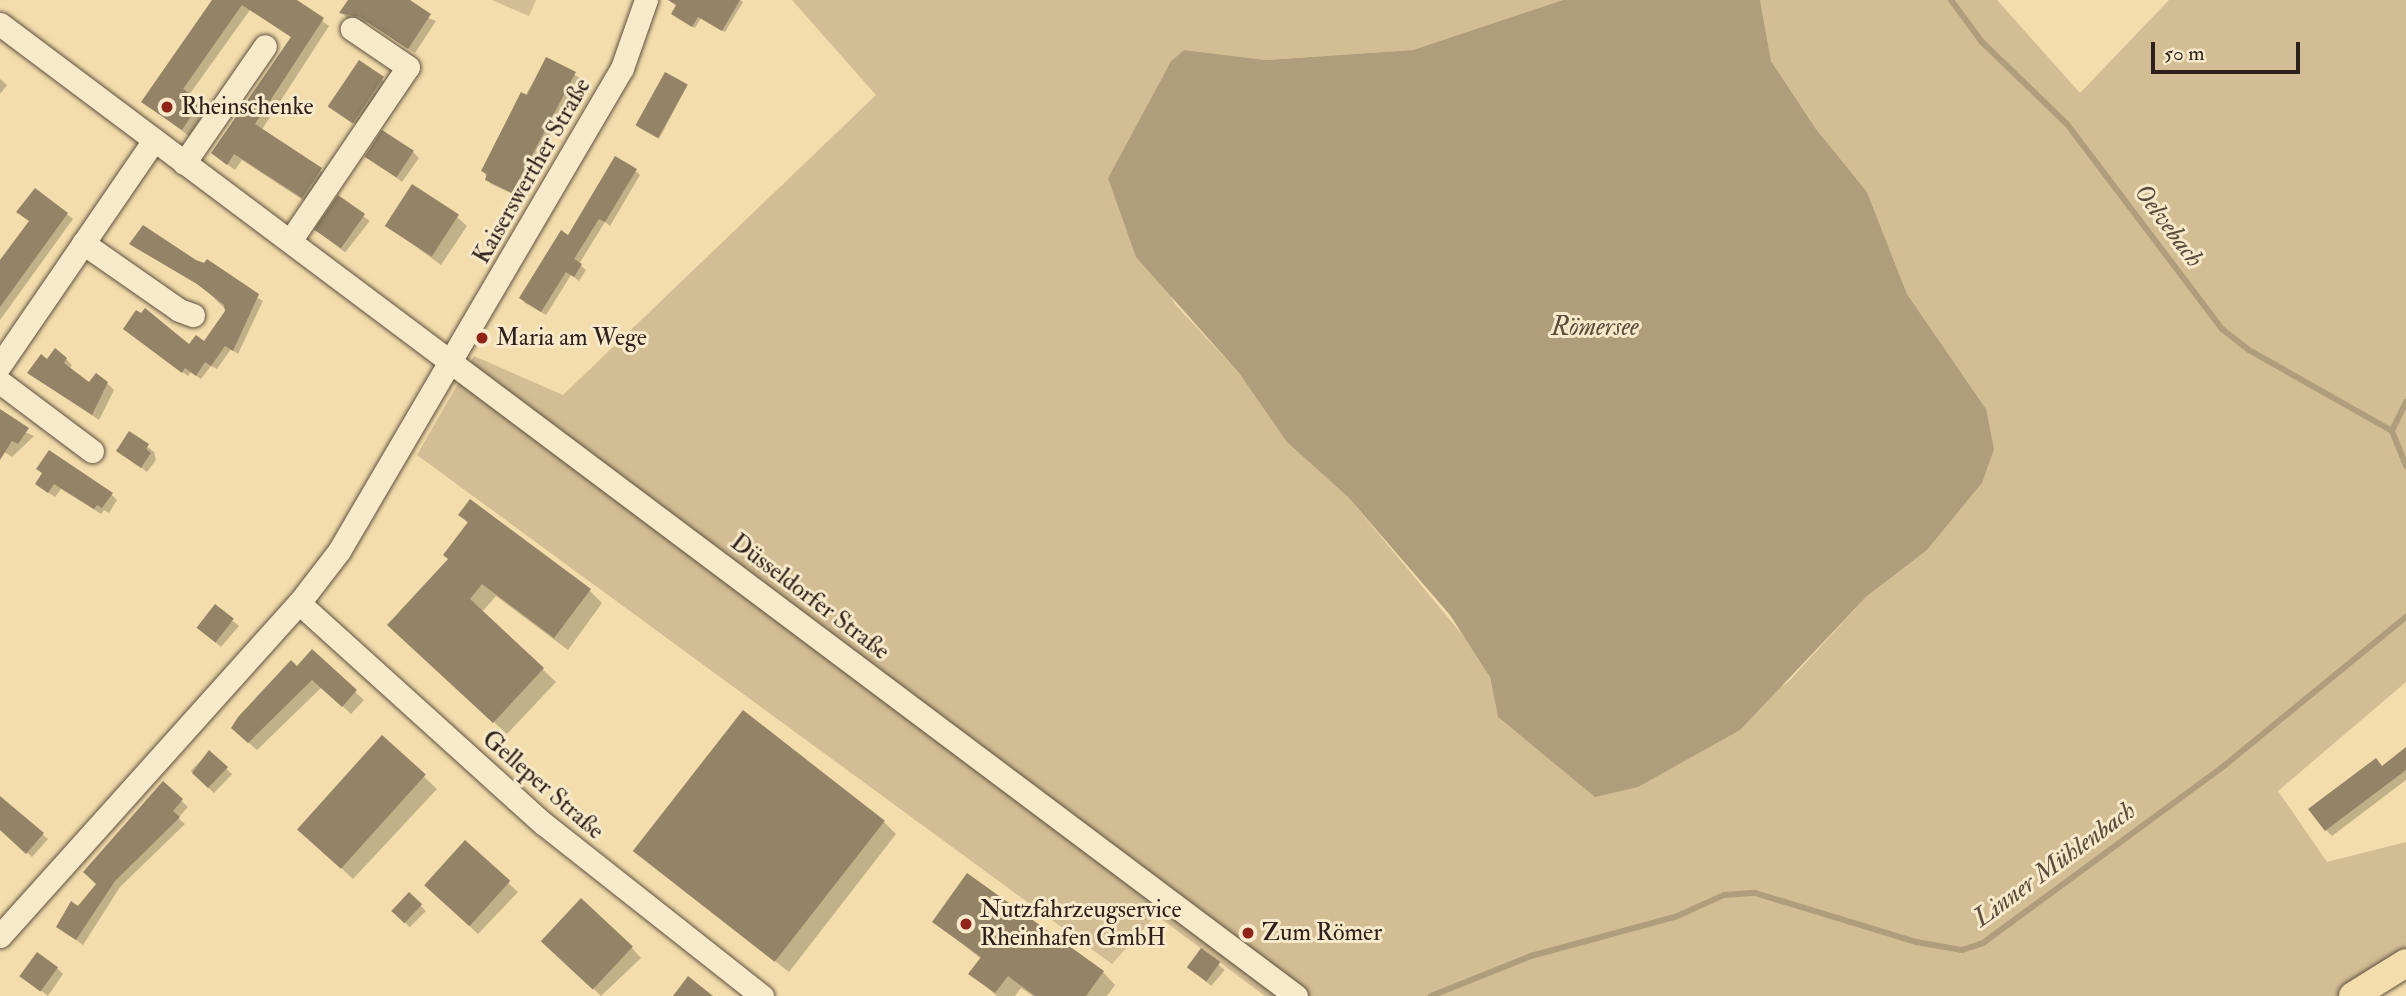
<!DOCTYPE html>
<html>
<head>
<meta charset="utf-8">
<style>
	body { margin:0 }
	#map { position:relative; width:2406px; height:996px; overflow:hidden; background:#f3ddac; font-family:"IM FELL Double Pica",serif }
	div>[style] { position:absolute }
	.green>* { inset:0; background:#d2bd94 }
	.water>* { inset:0; background:#b09d7b }
	.shadow>* { inset:0; background:#0003; transform-origin:0 0 }
	.stream>* { height:6px; margin:-3px; padding:0 3px; transform-origin:3px; border-radius:3px; background:#b09d7b }
	.building>* { inset:0; background:#948367; transform-origin:0 0 }
	.roads { filter:drop-shadow(0 0 2px #5f5040) drop-shadow(0 0 2px #5f5040) }
	.minor>* { height:23px; margin:-11.5px; padding:0 11.5px; transform-origin:11.5px; border-radius:11.5px; background:#f7e9c9 }
	.major>* { height:28px; margin:-14px; padding:0 14px; transform-origin:14px; border-radius:14px; background:#f3ddac }
	.dots>* { width:19px; height:19px; translate:-50% -50%; box-sizing:border-box; border:4px solid #f7e9c9; border-radius:50% }
	span { translate:-50% -50%; white-space:nowrap; text-align:center; line-height:1.15; -webkit-text-stroke:6px #f7e9c9; paint-order:stroke }
	.poi-label { font-size:24px; color:#2e211c }
	.left { translate:0 -50%; text-align:left }
	.street-label { font-size:24px; color:#2e211c }
	.water-label { font-size:26px; color:#5c4c3d; font-style:italic }
	.scale { position:absolute; left:2151px; top:42px; width:149px; height:32px; box-sizing:border-box; border:4px solid #2e211c; border-top:0; padding-left:9px; font-size:21px; line-height:24px; white-space:nowrap; color:#2e211c; -webkit-text-stroke:5px #f7e9c9; paint-order:stroke }
</style>
</head>
<body>
<div id="map">
	<div class="green">
		<div style="clip-path:polygon(492px 0,536px 0,529px 16px)"></div>
		<div style="clip-path:polygon(792px 0,1563px 0,1413px 50px,1266px 60px,1184px 50px,1171px 61px,1108px 178px,1175px 304px,1239px 373px,1288px 442px,1348px 497px,1480px 656px,1490px 677px,1498px 717px,1595px 796px,1638px 787px,1789px 681px,1866px 597px,1927px 550px,1982px 483px,1986px 409px,1907px 294px,1867px 192px,1816px 129px,1771px 61px,1760px 0,1997px 0,2080px 93px,2169px 0,2406px 0,2406px 682px,2278px 791px,2327px 862px,2406px 842px,2406px 952px,2338px 996px,1265px 996px,1156px 915px,1112px 964px,417px 455px,474px 356px,563px 395px,876px 95px)"></div>
	</div>
	<div class="water">
		<div style="clip-path:polygon(1563px 0,1760px 0,1771px 61px,1816px 129px,1867px 192px,1907px 294px,1986px 409px,1994px 449px,1982px 483px,1927px 550px,1866px 597px,1740px 730px,1638px 787px,1595px 797px,1498px 717px,1490px 677px,1450px 615px,1348px 497px,1287px 442px,1239px 373px,1136px 257px,1108px 178px,1171px 61px,1184px 50px,1266px 60px,1413px 50px)"></div>
	</div>
	<div class="shadow">
		<div style="clip-path:polygon(214px 0,294px 0,329px 26px,261px 131px,328px 176px,309px 204px,242px 160px,235px 170px,220px 159px,293px 38px,250px 10px,189px 95px,207px 109px,189px 136px,143px 102px)"></div>
		<div style="clip-path:polygon(350px 0,382px 0,436px 21px,415px 53px,368px 23px,347px 18px,341px 12px)"></div>
		<div style="clip-path:polygon(681px 0,740px 0,743px 2px,725px 32px,701px 18px,695px 28px,676px 17px)"></div>
		<div style="clip-path:polygon(546px 59px,580px 78px,517px 196px,491px 184px,483px 171px)"></div>
		<div style="left:360px;top:63px;width:36px;height:52px;rotate:37deg"></div>
		<div style="clip-path:polygon(0 79px,7px 85px,0 94px)"></div>
		<div style="clip-path:polygon(687px 86px,659px 139px,638px 127px)"></div>
		<div style="clip-path:polygon(413px 152px,419px 158px,402px 182px,367px 156px)"></div>
		<div style="clip-path:polygon(636px 171px,640px 175px,610px 226px,605px 222px,579px 264px,586px 270px,579px 281px,571px 275px,546px 315px,525px 303px,521px 298px,569px 237px)"></div>
		<div style="left:339px;top:197px;width:39px;height:40px;rotate:38deg"></div>
		<div style="clip-path:polygon(67px 214px,73px 219px,0 320px,0 260px)"></div>
		<div style="clip-path:polygon(457px 217px,467px 226px,441px 265px,386px 225px)"></div>
		<div style="clip-path:polygon(132px 244px,196px 262px,263px 301px,238px 354px,231px 349px,217px 369px,211px 366px,201px 379px,191px 372px,188px 376px,130px 334px,190px 347px,204px 344px,227px 311px,204px 288px)"></div>
		<div style="clip-path:polygon(66px 359px,72px 365px,69px 369px,89px 385px,107px 383px,114px 390px,99px 420px,29px 373px,47px 362px)"></div>
		<div style="clip-path:polygon(0 421px,34px 436px,12px 457px,0 449px)"></div>
		<div style="clip-path:polygon(130px 433px,154px 452px,156px 460px,147px 472px,118px 450px)"></div>
		<div style="clip-path:polygon(44px 474px,111px 494px,117px 500px,109px 513px,104px 510px,101px 514px,61px 489px,55px 497px,44px 490px)"></div>
		<div style="clip-path:polygon(460px 515px,590px 591px,602px 603px,568px 650px,496px 596px,482px 612px,556px 682px,507px 734px,402px 638px,469px 524px)"></div>
		<div style="clip-path:polygon(233px 621px,239px 626px,221px 647px,204px 633px)"></div>
		<div style="clip-path:polygon(312px 652px,364px 700px,351px 714px,322px 687px,257px 750px,241px 736px)"></div>
		<div style="clip-path:polygon(382px 737px,437px 789px,353px 879px,311px 840px)"></div>
		<div style="clip-path:polygon(2406px 750px,2406px 780px,2332px 836px,2326px 830px,2382px 767px)"></div>
		<div style="left:209px;top:752px;width:32px;height:26px;rotate:44deg"></div>
		<div style="clip-path:polygon(163px 783px,188px 807px,178px 818px,185px 824px,120px 887px,83px 945px,58px 927px,98px 884px)"></div>
		<div style="clip-path:polygon(0 798px,48px 839px,32px 857px,0 828px)"></div>
		<div style="clip-path:polygon(883px 821px,896px 834px,789px 972px,636px 851px)"></div>
		<div style="clip-path:polygon(465px 843px,518px 892px,478px 934px,436px 894px)"></div>
		<div style="left:409px;top:894px;width:24px;height:23px;rotate:45deg"></div>
		<div style="clip-path:polygon(934px 921px,1103px 972px,1115px 985px,1107px 996px,1033px 996px,1021px 988px,1015px 996px,997px 996px,971px 973px,981px 959px)"></div>
		<div style="clip-path:polygon(543px 941px,632px 948px,641px 958px,601px 996px)"></div>
		<div style="left:1201px;top:950px;width:31px;height:21px;rotate:40deg"></div>
		<div style="clip-path:polygon(57px 968px,63px 974px,48px 996px,24px 977px)"></div>
	</div>
	<div class="stream">
		<div style="left:1951px;top:0;width:52px;rotate:53.6deg"></div>
		<div style="left:1982px;top:42px;width:118px;rotate:44deg"></div>
		<div style="left:2067px;top:124px;width:257px;rotate:52.9deg"></div>
		<div style="left:2222px;top:329px;width:34px;rotate:38deg"></div>
		<div style="left:2249px;top:350px;width:164px;rotate:29.5deg"></div>
		<div style="left:2406px;top:402px;width:32px;rotate:116deg"></div>
		<div style="left:2392px;top:431px;width:38px;rotate:68deg"></div>
		<div style="left:1431px;top:996px;width:108px;rotate:-21.8deg"></div>
		<div style="left:1531px;top:956px;width:149px;rotate:-15.2deg"></div>
		<div style="left:1675px;top:917px;width:54px;rotate:-24.2deg"></div>
		<div style="left:1724px;top:895px;width:31px;rotate:-4deg"></div>
		<div style="left:1755px;top:893px;width:168px;rotate:16.9deg"></div>
		<div style="left:1916px;top:942px;width:47px;rotate:9.9deg"></div>
		<div style="left:1962px;top:950px;width:22px;rotate:-18deg"></div>
		<div style="left:1983px;top:943px;width:300px;rotate:-36.3deg"></div>
		<div style="left:2225px;top:765px;width:234px;rotate:-39.3deg"></div>
	</div>
	<div class="building">
		<div style="clip-path:polygon(212px 0,297px 0,324px 18px,255px 124px,322px 168px,302px 198px,234px 154px,227px 165px,211px 153px,291px 37px,242px 5px,183px 89px,201px 101px,182px 130px,141px 102px)"></div>
		<div style="clip-path:polygon(348px 0,410px 0,431px 14px,408px 49px,360px 17px,339px 13px)"></div>
		<div style="clip-path:polygon(668px 0,740px 0,722px 31px,698px 17px,692px 27px,671px 14px,676px 5px)"></div>
		<div style="clip-path:polygon(546px 57px,576px 72px,512px 193px,485px 180px,487px 174px,481px 171px,521px 92px,527px 95px)"></div>
		<div style="left:359px;top:60px;width:30px;height:56px;rotate:34deg"></div>
		<div style="left:665px;top:72px;width:26px;height:61px;rotate:29deg"></div>
		<div style="left:382px;top:130px;width:38px;height:32px;rotate:33deg"></div>
		<div style="clip-path:polygon(615px 156px,637px 169px,605px 222px,599px 219px,574px 259px,582px 264px,574px 277px,566px 272px,541px 312px,519px 298px,561px 230px,568px 235px)"></div>
		<div style="left:412px;top:184px;width:56px;height:50px;rotate:33deg"></div>
		<div style="clip-path:polygon(35px 188px,68px 213px,0 307px,0 260px,29px 221px,16px 212px)"></div>
		<div style="left:338px;top:195px;width:33px;height:42px;rotate:35deg"></div>
		<div style="clip-path:polygon(143px 225px,196px 260px,204px 263px,207px 259px,259px 294px,233px 351px,225px 346px,211px 366px,205px 362px,196px 376px,185px 368px,182px 373px,123px 329px,136px 310px,141px 313px,145px 308px,189px 344px,196px 335px,204px 341px,225px 311px,224px 305px,197px 284px,129px 244px)"></div>
		<div style="clip-path:polygon(55px 348px,67px 358px,64px 363px,89px 382px,96px 373px,108px 382px,92px 415px,27px 373px,41px 354px,47px 359px)"></div>
		<div style="clip-path:polygon(0 409px,29px 428px,18px 444px,12px 441px,0 460px)"></div>
		<div style="clip-path:polygon(129px 431px,149px 444px,146px 449px,151px 453px,141px 468px,116px 451px)"></div>
		<div style="clip-path:polygon(49px 450px,113px 493px,102px 508px,97px 505px,94px 509px,54px 484px,48px 493px,35px 484px,42px 473px,36px 469px)"></div>
		<div style="clip-path:polygon(470px 499px,591px 589px,554px 638px,482px 584px,470px 599px,544px 668px,493px 723px,387px 625px,448px 559px,443px 555px,468px 522px,458px 515px)"></div>
		<div style="left:215px;top:604px;width:24px;height:30px;rotate:38deg"></div>
		<div style="clip-path:polygon(312px 649px,357px 690px,342px 707px,312px 680px,248px 743px,231px 728px,238px 717px,291px 660px,297px 666px)"></div>
		<div style="left:743px;top:710px;width:180px;height:179px;rotate:38deg"></div>
		<div style="left:382px;top:735px;width:59px;height:127px;rotate:42deg"></div>
		<div style="clip-path:polygon(2406px 747px,2406px 770px,2325px 831px,2308px 809px,2376px 758px,2382px 766px)"></div>
		<div style="clip-path:polygon(209px 750px,228px 767px,208px 788px,192px 773px)"></div>
		<div style="clip-path:polygon(163px 781px,183px 799px,173px 811px,180px 817px,115px 881px,76px 940px,56px 927px,71px 901px,78px 906px,96px 884px,83px 872px)"></div>
		<div style="clip-path:polygon(0 796px,44px 833px,26px 854px,0 830px)"></div>
		<div style="left:465px;top:840px;width:61px;height:61px;rotate:42deg"></div>
		<div style="clip-path:polygon(967px 873px,1104px 971px,1086px 996px,1035px 996px,1008px 976px,995px 993px,968px 974px,981px 957px,932px 922px)"></div>
		<div style="left:409px;top:892px;width:18px;height:26px;rotate:43deg"></div>
		<div style="left:581px;top:898px;width:71px;height:59px;rotate:43deg"></div>
		<div style="left:1201px;top:948px;width:24px;height:24px;rotate:36deg"></div>
		<div style="left:37px;top:952px;width:26px;height:30px;rotate:36deg"></div>
		<div style="clip-path:polygon(688px 976px,713px 996px,673px 996px)"></div>
	</div>
	<div class="roads">
		<div class="minor">
			<div style="left:0;top:24px;width:1620px;rotate:36.87deg"></div>
			<div style="left:184px;top:163px;width:142px;rotate:-55.3deg"></div>
			<div style="left:290px;top:241px;width:210px;rotate:-55.9deg"></div>
			<div style="left:408px;top:67px;width:68px;rotate:-145.8deg"></div>
			<div style="left:83px;top:243px;width:117px;rotate:34.9deg"></div>
			<div style="left:179px;top:310px;width:15px;rotate:20deg"></div>
			<div style="left:0;top:365px;width:273px;rotate:-55.6deg"></div>
			<div style="left:0;top:382px;width:115px;rotate:36.9deg"></div>
			<div style="left:299px;top:603px;width:330px;rotate:42.1deg"></div>
			<div style="left:544px;top:824px;width:278px;rotate:38.3deg"></div>
			<div style="left:0;top:936px;width:448px;rotate:-48.1deg"></div>
			<div style="left:299px;top:603px;width:66px;rotate:-52.4deg"></div>
			<div style="left:339px;top:551px;width:560px;rotate:-59.63deg"></div>
			<div style="left:622px;top:68px;width:72px;rotate:-70.6deg"></div>
		</div>
		<div class="major">
			<div style="left:2353px;top:996px;width:62px;rotate:-31.9deg"></div>
		</div>
	</div>
	<div class="dots">
		<div style="left:167px;top:107px;background:#8f2418"></div>
		<div style="left:482px;top:338px;background:#8f2418"></div>
		<div style="left:966px;top:924px;background:#8f2418"></div>
		<div style="left:1248px;top:933px;background:#8f2418"></div>
	</div>
	<div class="poi-label">
		<span class="left" style="left:181px;top:107px">Rheinschenke</span>
		<span class="left" style="left:496px;top:338px">Maria am Wege</span>
		<span class="left" style="left:980px;top:924px">Nutzfahrzeugservice<br>Rheinhafen GmbH</span>
		<span class="left" style="left:1262px;top:933px">Zum Römer</span>
	</div>
	<div class="street-label">
		<span style="left:532px;top:171px;rotate:-60deg">Kaiserswerther Straße</span>
		<span style="left:810px;top:597px;rotate:37deg">Düsseldorfer Straße</span>
		<span style="left:543px;top:785px;rotate:41deg">Gelleper Straße</span>
	</div>
	<div class="water-label">
		<span style="left:2168px;top:226px;rotate:53deg">Oelvebach</span>
		<span style="left:1595px;top:328px">Römersee</span>
		<span style="left:2055px;top:865px;rotate:-36deg">Linner Mühlenbach</span>
	</div>
	<div class="scale">50 m</div>
</div>
</body>
</html>
